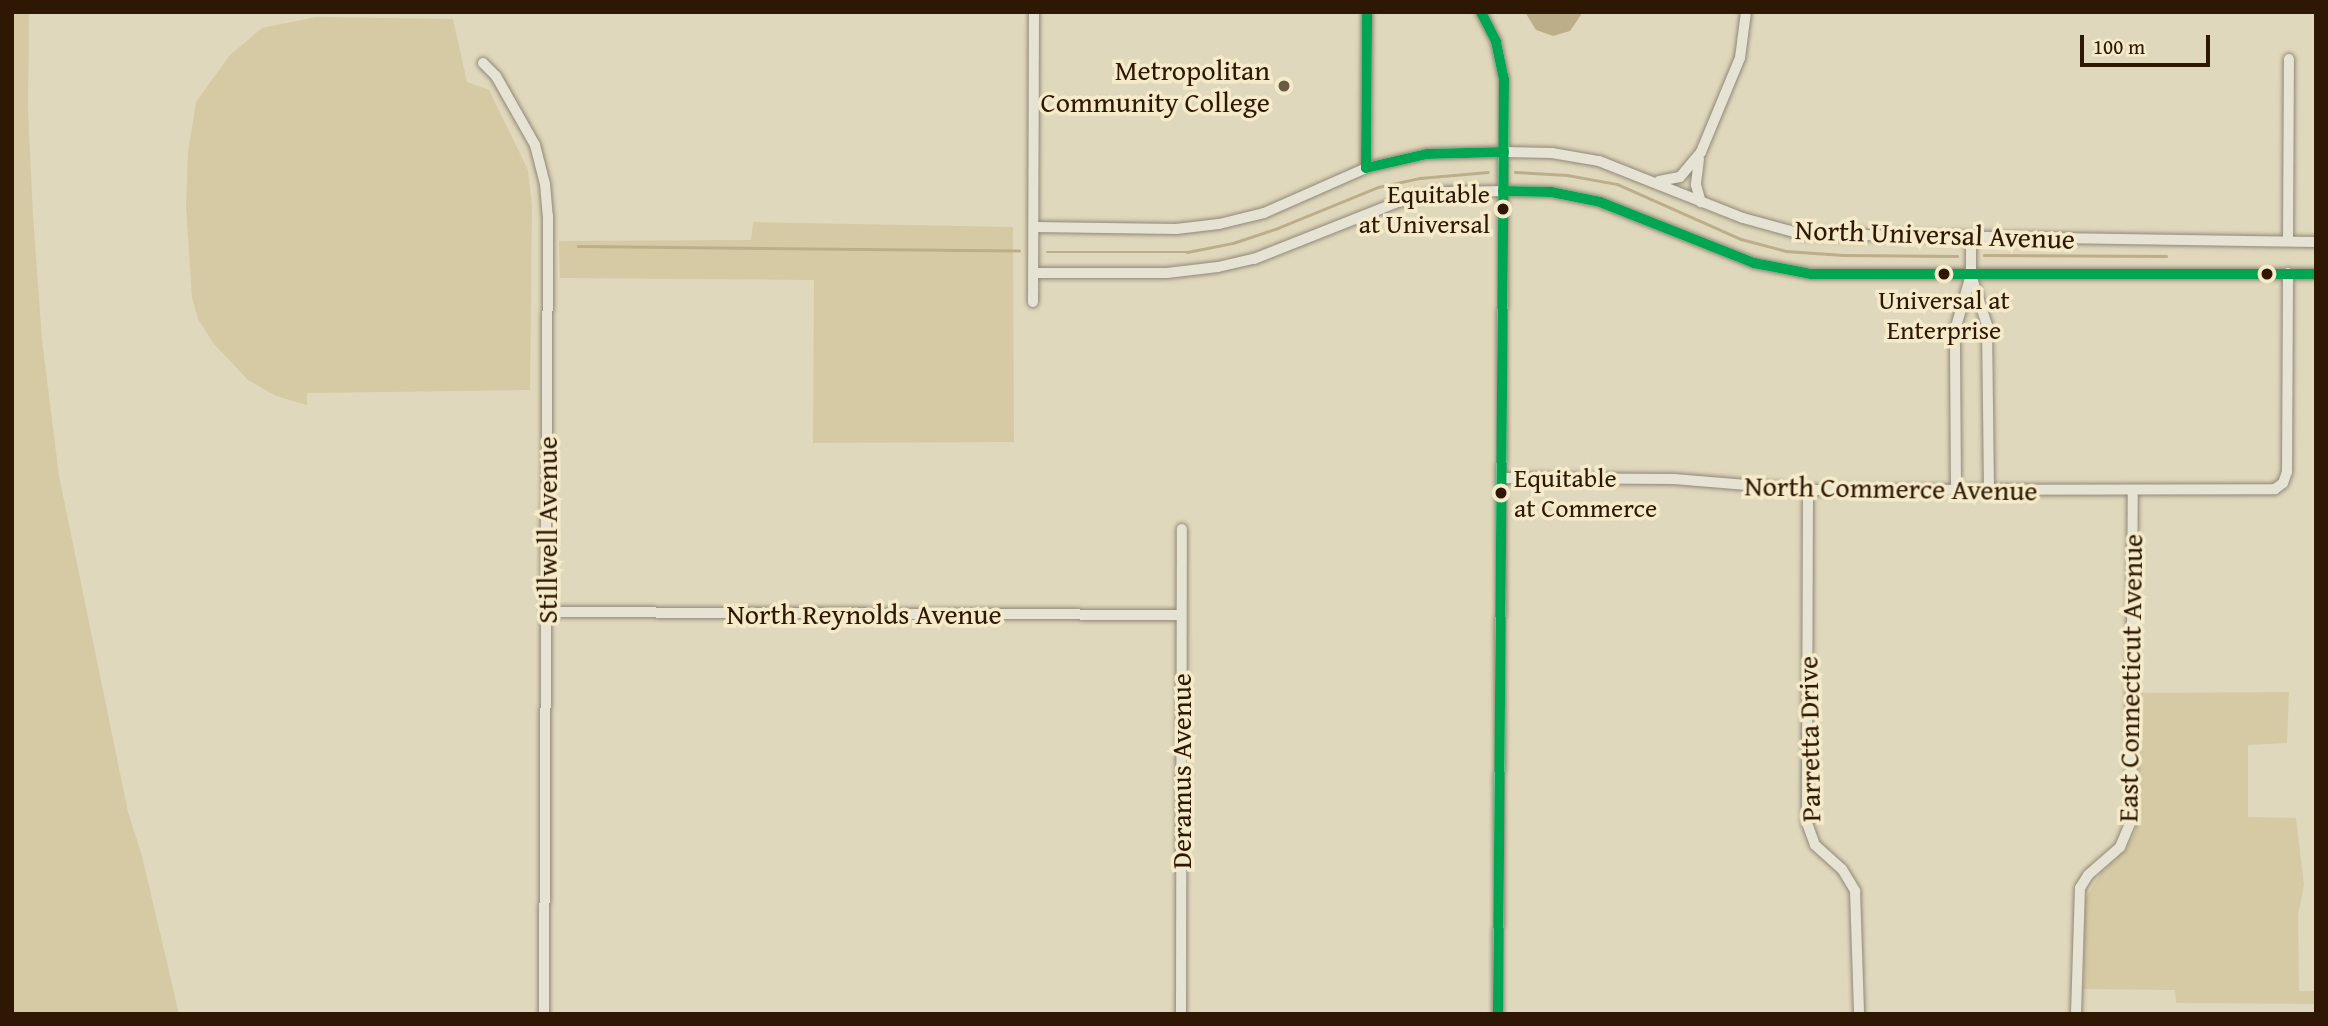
<!DOCTYPE html>
<html>
<head>
<meta charset="utf-8">
<style>
	body { margin:0 }
	#map { position:relative; width:2328px; height:1026px; overflow:hidden; background:#e0d8bc; font-family:"Gentium Book Plus",serif }
	div>[style] { position:absolute }
	.green>* { inset:0; background:#d6caa4 }
	.water>* { inset:0; background:#bcae89 }
	.stream>* { height:2.5px; margin:-1.25px; padding:0 1.25px; transform-origin:1.25px; border-radius:1.25px; background:#bcae89 }
	.roads { filter:drop-shadow(0 0 2px #908877) drop-shadow(0 0 2px #908877) }
	.minor>* { height:10px; margin:-5px; padding:0 5px; transform-origin:5px; border-radius:5px; background:#e6e2d4 }
	.bus-1>* { height:10px; margin:-5px; padding:0 5px; transform-origin:5px; border-radius:5px; background:#00a651 }
	.dots>* { width:19px; height:19px; translate:-50% -50%; box-sizing:border-box; border:4px solid #f5ebca; border-radius:50% }
	span { translate:-50% -50%; white-space:nowrap; text-align:center; line-height:1.15; -webkit-text-stroke:7px #f5ebca; paint-order:stroke }
	.bus-label { font-size:26px; color:#2e1703 }
	.right { translate:-100% -50%; text-align:right }
	.left { translate:0 -50%; text-align:left }
	.poi-label { font-size:28px; color:#2e1703 }
	.street-label { font-size:28px; color:#2e1703 }
	.frame { position:absolute; inset:0; border:14px solid #2e1703; pointer-events:none }
	.scale { position:absolute; left:2080px; top:35px; width:130px; height:32px; box-sizing:border-box; border:4px solid #2e1703; border-top:0; padding-left:9px; font-size:21px; line-height:24px; white-space:nowrap; color:#2e1703; -webkit-text-stroke:5px #f5ebca; paint-order:stroke }
</style>
</head>
<body>
<div id="map">
	<div class="green">
		<div style="clip-path:polygon(12px 12px,29px 12px,28px 110px,33px 215px,42px 340px,59px 476px,128px 812px,142px 856px,179px 1014px,12px 1014px)"></div>
		<div style="clip-path:polygon(316px 17px,453px 19px,467px 82px,489px 90px,528px 170px,532px 206px,530px 390px,307px 393px,307px 405px,276px 396px,248px 380px,214px 344px,198px 319px,192px 298px,186px 207px,188px 152px,196px 102px,229px 56px,262px 28px)"></div>
		<div style="clip-path:polygon(753px 222px,1013px 227px,1014px 442px,813px 443px,814px 280px,560px 278px,559px 241px,751px 240px)"></div>
		<div style="clip-path:polygon(2289px 692px,2287px 743px,2248px 745px,2248px 817px,2296px 818px,2304px 885px,2298px 915px,2299px 991px,2316px 991px,2316px 1004px,2176px 1003px,2175px 990px,2084px 989px,2085px 899px,2101px 873px,2127px 848px,2136px 830px,2138px 693px)"></div>
	</div>
	<div class="water">
		<div style="clip-path:polygon(1525px 12px,1583px 12px,1570px 31px,1553px 36px,1536px 30px)"></div>
	</div>
	<div class="stream">
		<div style="left:1515px;top:172px;width:52px;rotate:3.3deg"></div>
		<div style="left:1567px;top:175px;width:51px;rotate:10.2deg"></div>
		<div style="left:1617px;top:184px;width:136px;rotate:23.9deg"></div>
		<div style="left:1741px;top:239px;width:47px;rotate:14.9deg"></div>
		<div style="left:1786px;top:251px;width:57px;rotate:4deg"></div>
		<div style="left:1843px;top:255px;width:114px;rotate:0.5deg"></div>
		<div style="left:578px;top:246px;width:441px;rotate:0.6deg"></div>
		<div style="left:1047px;top:252px;width:140px"></div>
		<div style="left:1187px;top:252px;width:47px;rotate:-11.1deg"></div>
		<div style="left:1233px;top:243px;width:47px;rotate:-18.4deg"></div>
		<div style="left:1278px;top:228px;width:108px;rotate:-22.3deg"></div>
		<div style="left:1378px;top:187px;width:43px;rotate:-12.1deg"></div>
		<div style="left:1420px;top:178px;width:68px;rotate:-5deg"></div>
		<div style="left:1984px;top:255px;width:182px;rotate:0.3deg"></div>
	</div>
	<div class="roads">
		<div class="minor">
			<div style="left:1481px;top:12px;width:34px;rotate:63deg"></div>
			<div style="left:1496px;top:42px;width:38px;rotate:78deg"></div>
			<div style="left:1504px;top:79px;width:935px;rotate:90.37deg"></div>
			<div style="left:483px;top:63px;width:18px;rotate:45deg"></div>
			<div style="left:496px;top:76px;width:79px;rotate:60.5deg"></div>
			<div style="left:535px;top:145px;width:40px;rotate:75.6deg"></div>
			<div style="left:545px;top:184px;width:32px;rotate:85deg"></div>
			<div style="left:548px;top:216px;width:798px;rotate:90.29deg"></div>
			<div style="left:1699px;top:159px;width:26px;rotate:97deg"></div>
			<div style="left:1696px;top:185px;width:18px;rotate:74deg"></div>
			<div style="left:1366px;top:168px;width:156px;rotate:-89.6deg"></div>
			<div style="left:1659px;top:181px;width:21px;rotate:-11deg"></div>
			<div style="left:1680px;top:177px;width:33px;rotate:-50deg"></div>
			<div style="left:1701px;top:152px;width:102px;rotate:-67.5deg"></div>
			<div style="left:1740px;top:58px;width:46px;rotate:-82.6deg"></div>
			<div style="left:1034px;top:227px;width:142px;rotate:0.8deg"></div>
			<div style="left:1176px;top:229px;width:43px;rotate:-6.6deg"></div>
			<div style="left:1219px;top:224px;width:46px;rotate:-13.7deg"></div>
			<div style="left:1264px;top:213px;width:111px;rotate:-23.8deg"></div>
			<div style="left:1366px;top:168px;width:63px;rotate:-12.9deg"></div>
			<div style="left:1427px;top:154px;width:77px;rotate:-1.5deg"></div>
			<div style="left:1504px;top:152px;width:48px;rotate:1.2deg"></div>
			<div style="left:1552px;top:153px;width:48px;rotate:9.7deg"></div>
			<div style="left:1599px;top:161px;width:155px;rotate:21.6deg"></div>
			<div style="left:1743px;top:218px;width:60px;rotate:15.4deg"></div>
			<div style="left:1801px;top:234px;width:515px;rotate:0.89deg"></div>
			<div style="left:1971px;top:238px;width:37px;rotate:90deg"></div>
			<div style="left:1971px;top:275px;width:52px;rotate:72.3deg"></div>
			<div style="left:1987px;top:325px;width:166px;rotate:89.3deg"></div>
			<div style="left:2288px;top:241px;width:182px;rotate:-89.7deg"></div>
			<div style="left:1033px;top:273px;width:134px"></div>
			<div style="left:1167px;top:273px;width:51px;rotate:-6.7deg"></div>
			<div style="left:1218px;top:267px;width:37px;rotate:-13deg"></div>
			<div style="left:1254px;top:259px;width:155px;rotate:-21.6deg"></div>
			<div style="left:1398px;top:202px;width:47px;rotate:-12.3deg"></div>
			<div style="left:1444px;top:192px;width:59px;rotate:-1deg"></div>
			<div style="left:1503px;top:191px;width:48px;rotate:1.2deg"></div>
			<div style="left:1551px;top:192px;width:50px;rotate:11.5deg"></div>
			<div style="left:1600px;top:202px;width:166px;rotate:21.6deg"></div>
			<div style="left:1754px;top:263px;width:58px;rotate:10.9deg"></div>
			<div style="left:1811px;top:274px;width:505px"></div>
			<div style="left:1033px;top:302px;width:290px;rotate:-89.8deg"></div>
			<div style="left:1502px;top:478px;width:172px;rotate:0.3deg"></div>
			<div style="left:1674px;top:479px;width:134px;rotate:4.7deg"></div>
			<div style="left:1808px;top:490px;width:467px;rotate:-0.1deg"></div>
			<div style="left:2275px;top:489px;width:10px;rotate:-37deg"></div>
			<div style="left:2283px;top:483px;width:12px;rotate:-70deg"></div>
			<div style="left:2287px;top:472px;width:199px;rotate:-89.7deg"></div>
			<div style="left:1808px;top:490px;width:333px;rotate:90.2deg"></div>
			<div style="left:1807px;top:823px;width:23px;rotate:70deg"></div>
			<div style="left:1815px;top:845px;width:36px;rotate:42deg"></div>
			<div style="left:1842px;top:869px;width:26px;rotate:59deg"></div>
			<div style="left:1855px;top:891px;width:123px;rotate:88.1deg"></div>
			<div style="left:1956px;top:490px;width:160px;rotate:-90.4deg"></div>
			<div style="left:1955px;top:330px;width:57px;rotate:-73.8deg"></div>
			<div style="left:548px;top:612px;width:633px;rotate:0.27deg"></div>
			<div style="left:1181px;top:1014px;width:485px;rotate:-89.9deg"></div>
			<div style="left:2076px;top:1014px;width:126px;rotate:-88.2deg"></div>
			<div style="left:2080px;top:888px;width:15px;rotate:-58deg"></div>
			<div style="left:2088px;top:875px;width:43px;rotate:-41.2deg"></div>
			<div style="left:2120px;top:847px;width:28px;rotate:-67deg"></div>
			<div style="left:2131px;top:821px;width:330px;rotate:-89.7deg"></div>
		</div>
	</div>
	<div class="bus-1">
		<div style="left:1481px;top:12px;width:34px;rotate:63deg"></div>
		<div style="left:1496px;top:42px;width:38px;rotate:78deg"></div>
		<div style="left:1504px;top:79px;width:935px;rotate:90.37deg"></div>
		<div style="left:1366px;top:168px;width:156px;rotate:-89.6deg"></div>
		<div style="left:1366px;top:168px;width:63px;rotate:-12.9deg"></div>
		<div style="left:1427px;top:154px;width:77px;rotate:-1.5deg"></div>
		<div style="left:1503px;top:191px;width:48px;rotate:1.2deg"></div>
		<div style="left:1551px;top:192px;width:50px;rotate:11.5deg"></div>
		<div style="left:1600px;top:202px;width:166px;rotate:21.6deg"></div>
		<div style="left:1754px;top:263px;width:58px;rotate:10.9deg"></div>
		<div style="left:1811px;top:274px;width:505px"></div>
	</div>
	<div class="dots">
		<div style="left:1284px;top:86px;background:#6c5b44"></div>
		<div style="left:1503px;top:209px;background:#2e1703"></div>
		<div style="left:1944px;top:274px;background:#2e1703"></div>
		<div style="left:2267px;top:274px;background:#2e1703"></div>
		<div style="left:1501px;top:493px;background:#2e1703"></div>
	</div>
	<div class="bus-label">
		<span class="right" style="left:1490px;top:209px">Equitable<br>at Universal</span>
		<span style="left:1944px;top:315px">Universal at<br>Enterprise</span>
		<span class="left" style="left:1514px;top:493px">Equitable<br>at Commerce</span>
	</div>
	<div class="poi-label">
		<span class="right" style="left:1270px;top:86px">Metropolitan<br>Community College</span>
	</div>
	<div class="street-label">
		<span style="left:1935px;top:234px;rotate:2deg">North Universal Avenue</span>
		<span style="left:1891px;top:488px;rotate:1deg">North Commerce Avenue</span>
		<span style="left:547px;top:530px;rotate:-90deg">Stillwell Avenue</span>
		<span style="left:864px;top:614px">North Reynolds Avenue</span>
		<span style="left:2130px;top:678px;rotate:-89deg">East Connecticut Avenue</span>
		<span style="left:1809px;top:739px;rotate:-91deg">Parretta Drive</span>
		<span style="left:1181px;top:771px;rotate:-90deg">Deramus Avenue</span>
	</div>
	<div class="frame"></div>
	<div class="scale">100 m</div>
</div>
</body>
</html>
